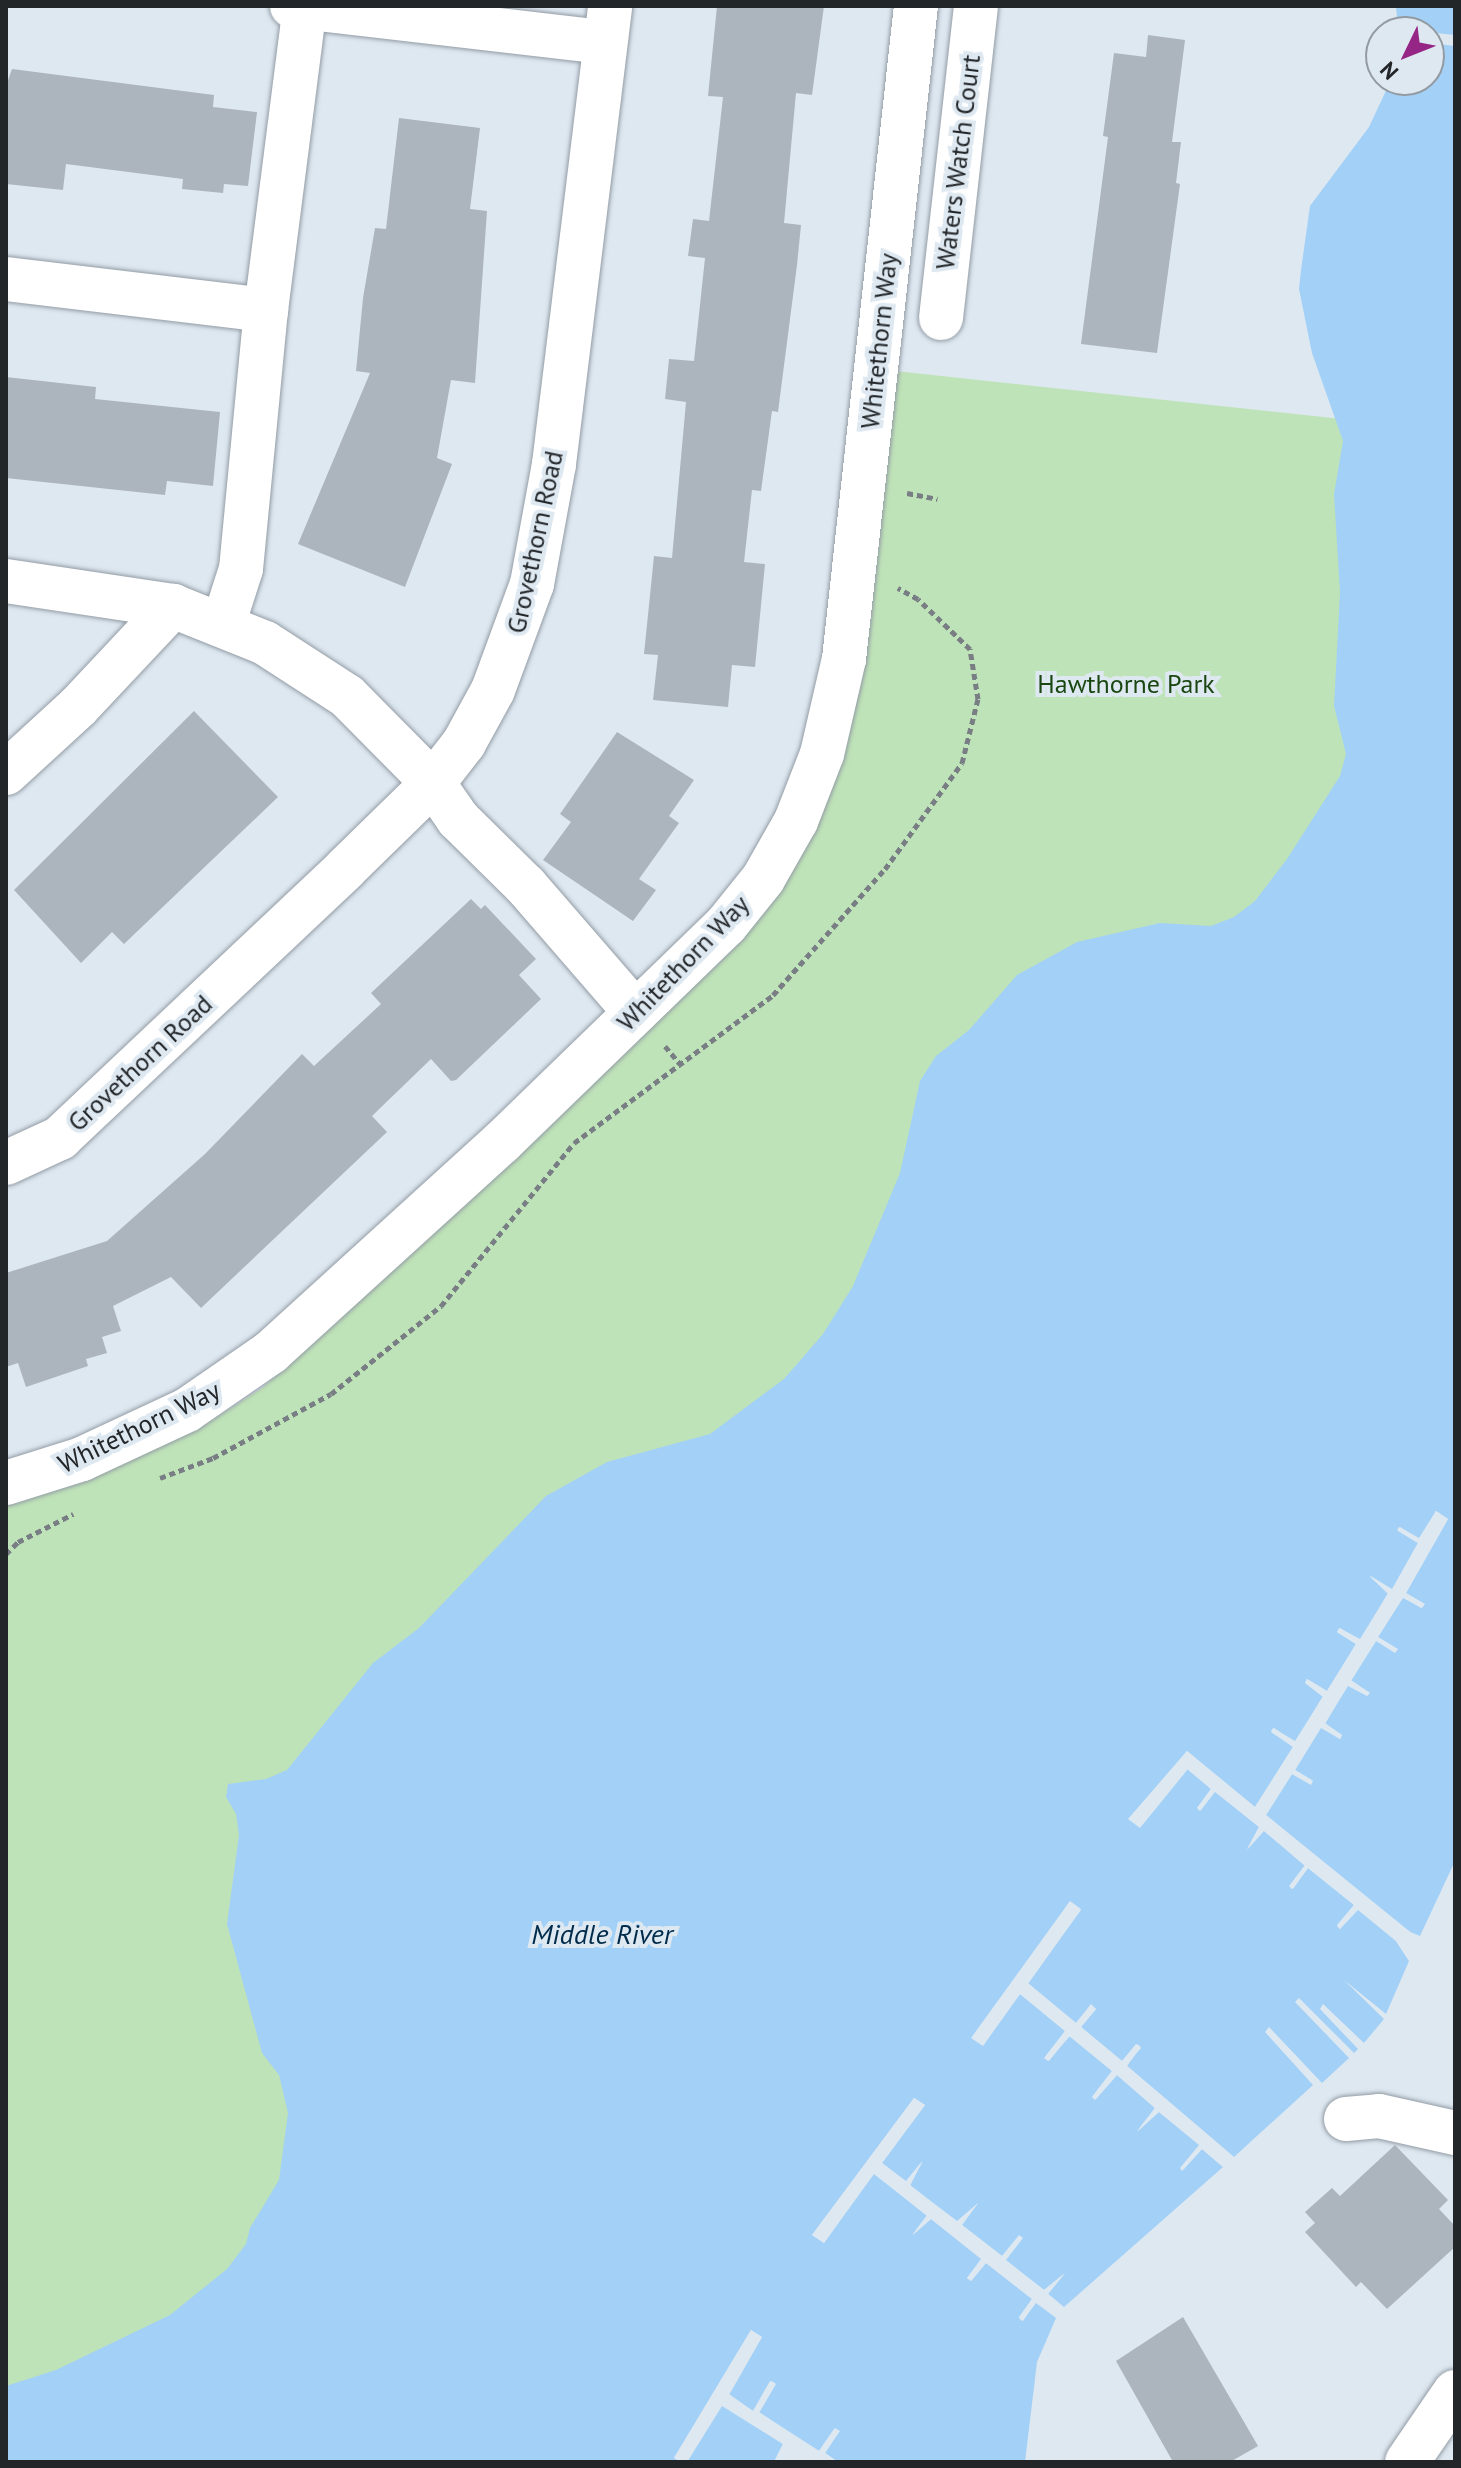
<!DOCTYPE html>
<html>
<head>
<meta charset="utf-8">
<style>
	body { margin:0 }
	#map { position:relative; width:1461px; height:2468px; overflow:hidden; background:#dee8f1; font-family:"PT Sans",sans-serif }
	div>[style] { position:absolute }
	.green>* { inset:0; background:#bfe3b8 }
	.water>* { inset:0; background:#a2d0f7 }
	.pier>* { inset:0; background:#dee8f1 }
	.building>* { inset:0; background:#acb5be }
	.path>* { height:5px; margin-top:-2.5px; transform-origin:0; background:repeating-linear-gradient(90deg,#787e84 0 6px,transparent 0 10px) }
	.roads { filter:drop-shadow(0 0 2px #939ca5) drop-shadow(0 0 2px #939ca5) }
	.minor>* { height:44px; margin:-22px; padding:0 22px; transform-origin:22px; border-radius:22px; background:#fff }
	span { translate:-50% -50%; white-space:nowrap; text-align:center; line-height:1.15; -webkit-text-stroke:8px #dee8f1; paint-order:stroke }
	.street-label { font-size:26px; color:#222629 }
	.park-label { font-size:26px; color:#1a4711 }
	.water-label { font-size:28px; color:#002b4a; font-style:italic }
	.frame { position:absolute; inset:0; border:8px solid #222629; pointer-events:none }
	.north { position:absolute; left:1365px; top:16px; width:80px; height:80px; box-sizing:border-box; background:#dee8f1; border:2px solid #939aa1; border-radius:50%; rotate:227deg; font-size:22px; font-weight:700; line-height:32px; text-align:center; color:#222629 }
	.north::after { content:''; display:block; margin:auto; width:28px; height:36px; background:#952686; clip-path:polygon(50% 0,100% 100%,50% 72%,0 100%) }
</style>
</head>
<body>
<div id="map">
	<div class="green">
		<div style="clip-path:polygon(895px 371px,1388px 424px,1400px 767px,383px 1992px,226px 2299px,6px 2420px,6px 1497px,119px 1465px,200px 1428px,262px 1388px,670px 1010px,773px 894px)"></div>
	</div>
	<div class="water">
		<div style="clip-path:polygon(1396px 6px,1455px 6px,1455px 35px,1398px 29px)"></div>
		<div style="clip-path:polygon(1429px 43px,1455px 46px,1455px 1861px,1420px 1936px,1403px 1929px,1266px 1815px,1292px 1774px,1310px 1784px,1312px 1780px,1295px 1770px,1321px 1727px,1340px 1739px,1342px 1735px,1325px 1724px,1348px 1685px,1370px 1693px,1351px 1681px,1376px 1641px,1398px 1650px,1378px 1637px,1403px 1597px,1421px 1608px,1424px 1604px,1406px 1593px,1448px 1519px,1436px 1511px,1419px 1539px,1400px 1527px,1398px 1531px,1418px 1543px,1392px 1590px,1369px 1576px,1388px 1593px,1360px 1640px,1340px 1628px,1337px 1632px,1356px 1644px,1327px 1691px,1307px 1679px,1305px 1683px,1323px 1696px,1295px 1742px,1274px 1728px,1271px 1731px,1293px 1747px,1255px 1807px,1187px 1751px,1129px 1819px,1140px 1827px,1187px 1769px,1211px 1789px,1197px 1808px,1201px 1810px,1215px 1791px,1259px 1827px,1247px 1849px,1263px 1830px,1305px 1866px,1290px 1886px,1293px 1889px,1308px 1868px,1354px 1905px,1337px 1925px,1340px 1929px,1358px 1909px,1396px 1941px,1409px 1961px,1386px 2014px,1344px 1980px,1384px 2019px,1364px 2043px,1323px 2004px,1320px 2009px,1358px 2049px,1354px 2053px,1299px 1998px,1295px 2002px,1349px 2058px,1322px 2083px,1269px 2027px,1265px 2032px,1313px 2085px,1234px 2157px,1126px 2065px,1141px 2048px,1136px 2044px,1122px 2061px,1081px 2027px,1096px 2009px,1091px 2005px,1076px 2023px,1028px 1983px,1081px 1910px,1070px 1902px,972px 2038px,983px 2045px,1020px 1994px,1065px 2031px,1045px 2058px,1049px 2061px,1069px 2036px,1112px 2071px,1092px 2097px,1096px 2099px,1117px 2075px,1155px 2108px,1137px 2132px,1159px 2112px,1200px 2145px,1182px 2171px,1202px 2149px,1223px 2167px,1064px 2307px,1048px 2294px,1065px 2273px,1044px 2290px,1005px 2260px,1022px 2238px,1002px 2256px,962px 2225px,978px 2203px,958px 2222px,910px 2185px,923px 2161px,906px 2182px,882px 2163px,925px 2105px,914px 2098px,812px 2235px,824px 2243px,873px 2173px,927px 2216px,913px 2235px,931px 2219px,982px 2259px,967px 2278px,971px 2281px,986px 2263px,1032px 2299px,1019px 2317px,1023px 2321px,1036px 2302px,1056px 2318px,1037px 2362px,1025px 2462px,838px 2462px,825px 2453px,839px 2431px,834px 2429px,819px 2451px,759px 2412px,775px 2383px,770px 2381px,753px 2411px,729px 2394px,762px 2337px,751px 2330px,674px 2458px,680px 2462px,6px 2462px,6px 2386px,56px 2370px,170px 2315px,227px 2269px,246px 2244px,250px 2228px,279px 2180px,288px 2113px,279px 2075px,262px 2053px,227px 1924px,239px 1835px,236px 1814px,226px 1797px,228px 1784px,266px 1779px,287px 1770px,373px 1663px,419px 1628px,546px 1496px,607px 1462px,710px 1434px,784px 1379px,823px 1334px,853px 1286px,900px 1173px,920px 1081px,936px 1056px,969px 1030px,1017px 975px,1077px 942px,1160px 923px,1211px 926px,1234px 917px,1255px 901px,1287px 859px,1340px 776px,1346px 754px,1334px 706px,1340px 592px,1334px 494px,1343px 441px,1312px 353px,1299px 289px,1301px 270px,1310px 206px,1369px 127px,1391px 80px,1429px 80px)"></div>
		<div style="clip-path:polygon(722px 2405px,783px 2444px,774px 2462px,687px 2462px)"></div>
	</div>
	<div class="pier">
		<div style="clip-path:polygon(1436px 1511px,1448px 1519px,1406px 1593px,1425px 1604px,1422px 1608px,1403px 1598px,1378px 1637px,1398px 1649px,1395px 1653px,1376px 1641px,1351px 1680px,1370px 1693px,1367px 1696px,1348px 1686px,1325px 1723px,1342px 1735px,1340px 1739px,1321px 1728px,1295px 1770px,1313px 1781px,1311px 1785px,1292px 1774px,1266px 1815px,1419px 1939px,1401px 1932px,1262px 1815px,1402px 1594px,1443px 1520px,1437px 1517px,1258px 1810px,1188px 1757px,1134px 1818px,1139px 1822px,1189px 1765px,1398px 1938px,1409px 1961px,1396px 1941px,1358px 1910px,1340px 1929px,1337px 1926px,1354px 1905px,1308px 1868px,1292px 1889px,1289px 1886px,1305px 1865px,1264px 1831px,1247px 1850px,1259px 1827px,1215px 1792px,1200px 1811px,1197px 1808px,1211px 1789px,1188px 1769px,1140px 1828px,1128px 1819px,1187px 1751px,1255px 1807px,1293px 1747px,1271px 1732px,1273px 1728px,1295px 1741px,1323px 1697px,1305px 1683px,1307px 1679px,1327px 1691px,1356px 1644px,1337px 1632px,1339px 1628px,1360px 1639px,1388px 1594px,1369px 1575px,1392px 1589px,1418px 1543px,1397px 1530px,1399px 1527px,1419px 1538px)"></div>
		<div style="clip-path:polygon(1070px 1901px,1081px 1909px,1028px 1984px,1076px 2023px,1091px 2004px,1096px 2009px,1081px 2027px,1122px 2061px,1137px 2044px,1141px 2047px,1127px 2066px,1234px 2157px,1025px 1986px,1076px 1910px,1071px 1907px,977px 2037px,982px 2040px,1021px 1990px,1202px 2142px,1223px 2167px,1202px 2149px,1182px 2171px,1180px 2168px,1199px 2145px,1159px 2112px,1137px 2131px,1155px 2108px,1117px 2075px,1095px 2100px,1092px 2097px,1112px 2071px,1070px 2036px,1048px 2061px,1044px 2058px,1065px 2031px,1020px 1994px,983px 2046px,971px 2038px)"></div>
		<div style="clip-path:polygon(914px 2098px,925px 2105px,882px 2163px,906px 2181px,922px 2161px,910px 2186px,957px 2221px,978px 2203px,962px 2225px,1002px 2256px,1019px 2235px,1023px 2238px,1006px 2260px,1044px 2290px,1065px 2273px,1048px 2294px,1064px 2307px,879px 2165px,919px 2106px,915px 2103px,818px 2234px,823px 2238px,875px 2170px,1056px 2318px,1036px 2303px,1022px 2321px,1019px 2318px,1032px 2299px,986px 2263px,971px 2281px,967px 2278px,981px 2259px,931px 2219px,912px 2235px,927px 2215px,874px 2174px,824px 2243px,812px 2235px)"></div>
		<div style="clip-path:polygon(751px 2330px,762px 2337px,729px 2395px,753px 2411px,771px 2381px,776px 2384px,759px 2413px,819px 2451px,835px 2428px,840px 2431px,825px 2453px,838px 2462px,817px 2455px,725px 2397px,757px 2338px,752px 2335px,679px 2457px,684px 2461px,722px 2401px,816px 2462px,787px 2447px,774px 2462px,783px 2444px,722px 2406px,687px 2462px,674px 2458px)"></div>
	</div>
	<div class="building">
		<div style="clip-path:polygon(717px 6px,824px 6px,812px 95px,796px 93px,784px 223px,801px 225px,797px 265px,778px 412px,772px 411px,761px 491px,752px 490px,744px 562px,765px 564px,755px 667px,732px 665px,728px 707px,653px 700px,658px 655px,644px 654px,654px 556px,672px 558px,686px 402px,665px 399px,669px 359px,694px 361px,705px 258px,688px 256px,693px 219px,709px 221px,723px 97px,708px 96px)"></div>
		<div style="clip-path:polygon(1148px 35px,1185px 40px,1172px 142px,1181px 142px,1176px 183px,1180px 184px,1157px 353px,1081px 344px,1108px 137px,1103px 136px,1114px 53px,1146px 57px)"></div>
		<div style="clip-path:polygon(12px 69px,214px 95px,213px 107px,257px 112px,248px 186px,224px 184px,223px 193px,182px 189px,183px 179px,66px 164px,63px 190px,6px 184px,6px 86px)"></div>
		<div style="clip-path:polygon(399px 118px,480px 128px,470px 209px,487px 211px,475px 383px,451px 380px,437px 458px,452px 464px,405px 587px,298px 544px,370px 373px,356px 371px,363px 298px,375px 228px,386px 229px)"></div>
		<div style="clip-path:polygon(6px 377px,96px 387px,95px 399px,220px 412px,213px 486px,167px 481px,165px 495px,6px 478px)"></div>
		<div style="clip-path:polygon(194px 711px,278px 797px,124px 944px,112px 932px,81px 963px,14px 890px)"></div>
		<div style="clip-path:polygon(617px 732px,694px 780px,669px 816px,679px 823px,639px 879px,656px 890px,633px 921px,543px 860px,571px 822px,560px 814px)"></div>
		<div style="clip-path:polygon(471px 899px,481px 909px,485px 905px,536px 959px,519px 975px,541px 999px,456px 1080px,451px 1081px,431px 1059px,372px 1116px,387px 1132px,201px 1308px,171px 1277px,113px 1306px,121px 1331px,102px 1337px,107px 1353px,86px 1359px,88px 1366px,26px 1387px,18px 1363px,6px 1367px,6px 1273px,107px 1241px,205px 1154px,302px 1054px,314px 1066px,381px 1004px,371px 993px)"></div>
		<div style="clip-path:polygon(1395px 2145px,1448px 2200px,1439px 2209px,1455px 2226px,1455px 2247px,1387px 2309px,1361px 2282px,1356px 2287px,1305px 2232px,1315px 2223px,1305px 2212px,1332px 2188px,1340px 2196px)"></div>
		<div style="clip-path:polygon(1183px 2317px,1258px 2446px,1230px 2462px,1173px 2462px,1116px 2361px)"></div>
	</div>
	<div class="path">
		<div style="left:907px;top:493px;width:31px;rotate:11deg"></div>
		<div style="left:665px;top:1046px;width:23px;rotate:50deg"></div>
		<div style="left:160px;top:1478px;width:57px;rotate:-20.7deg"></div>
		<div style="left:213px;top:1458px;width:134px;rotate:-28.5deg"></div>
		<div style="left:331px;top:1394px;width:141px;rotate:-38.7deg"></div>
		<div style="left:441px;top:1306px;width:210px;rotate:-50.8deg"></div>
		<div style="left:574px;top:1143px;width:248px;rotate:-36.6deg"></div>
		<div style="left:773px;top:995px;width:169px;rotate:-48.4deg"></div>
		<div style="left:885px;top:869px;width:131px;rotate:-54deg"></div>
		<div style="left:962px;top:763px;width:66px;rotate:-76deg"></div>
		<div style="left:978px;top:699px;width:51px;rotate:-99.1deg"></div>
		<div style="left:970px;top:649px;width:72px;rotate:-136.1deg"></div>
		<div style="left:918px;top:599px;width:23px;rotate:-151deg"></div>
		<div style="left:6px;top:1554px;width:17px;rotate:-45deg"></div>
		<div style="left:18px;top:1542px;width:62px;rotate:-27deg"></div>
	</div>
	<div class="roads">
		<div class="minor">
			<div style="left:292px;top:6px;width:315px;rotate:6.6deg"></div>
			<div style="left:6px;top:279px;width:262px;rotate:6.8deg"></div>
			<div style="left:941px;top:318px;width:314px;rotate:-83.6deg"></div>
			<div style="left:6px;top:581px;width:169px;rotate:8.5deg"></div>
			<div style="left:173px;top:606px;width:99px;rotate:21.9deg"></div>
			<div style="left:265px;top:643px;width:98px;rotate:32.9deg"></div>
			<div style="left:347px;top:696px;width:122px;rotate:45.3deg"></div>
			<div style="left:433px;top:783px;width:44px;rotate:55.2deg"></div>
			<div style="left:458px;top:819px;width:95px;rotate:44.6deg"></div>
			<div style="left:526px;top:886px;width:167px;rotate:49.1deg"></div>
			<div style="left:223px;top:625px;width:59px;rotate:-72.2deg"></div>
			<div style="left:241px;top:569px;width:260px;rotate:-84.5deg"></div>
			<div style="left:266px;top:310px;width:306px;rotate:-82.7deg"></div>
			<div style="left:6px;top:773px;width:98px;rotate:-42.5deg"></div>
			<div style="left:78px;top:707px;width:139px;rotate:-46.8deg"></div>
			<div style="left:6px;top:1163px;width:60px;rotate:-24.8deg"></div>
			<div style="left:60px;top:1138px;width:392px;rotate:-43.3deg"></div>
			<div style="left:345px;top:869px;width:123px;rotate:-44.3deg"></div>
			<div style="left:433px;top:783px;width:51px;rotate:-52.2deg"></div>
			<div style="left:464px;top:743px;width:60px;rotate:-61.3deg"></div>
			<div style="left:493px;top:690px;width:113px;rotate:-69.8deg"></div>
			<div style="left:532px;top:584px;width:122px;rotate:-79.6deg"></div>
			<div style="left:554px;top:464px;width:461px;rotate:-83deg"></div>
			<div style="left:6px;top:1483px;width:80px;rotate:-17.5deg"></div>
			<div style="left:82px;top:1459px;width:116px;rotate:-25deg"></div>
			<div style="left:187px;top:1410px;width:102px;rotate:-34.6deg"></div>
			<div style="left:271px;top:1352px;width:312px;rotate:-42.3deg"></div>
			<div style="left:502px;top:1142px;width:312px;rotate:-44.1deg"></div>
			<div style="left:726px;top:925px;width:59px;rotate:-51.2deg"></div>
			<div style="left:763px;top:879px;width:67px;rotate:-60.4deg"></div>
			<div style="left:796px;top:821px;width:72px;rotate:-68.8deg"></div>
			<div style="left:822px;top:754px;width:98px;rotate:-77deg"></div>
			<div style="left:844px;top:659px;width:657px;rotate:-83.71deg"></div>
			<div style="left:1346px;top:2119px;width:33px;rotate:-5deg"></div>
			<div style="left:1379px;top:2116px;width:78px;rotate:12.6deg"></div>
			<div style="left:1407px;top:2462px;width:85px;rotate:-55.6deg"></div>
		</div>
	</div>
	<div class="street-label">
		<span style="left:958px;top:162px;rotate:-83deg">Waters Watch Court</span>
		<span style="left:879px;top:341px;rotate:-84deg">Whitethorn Way</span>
		<span style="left:535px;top:542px;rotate:-78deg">Grovethorn Road</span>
		<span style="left:683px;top:963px;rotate:-46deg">Whitethorn Way</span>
		<span style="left:140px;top:1063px;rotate:-43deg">Grovethorn Road</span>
		<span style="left:139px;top:1427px;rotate:-26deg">Whitethorn Way</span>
	</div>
	<div class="park-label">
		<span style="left:1126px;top:684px">Hawthorne Park</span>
	</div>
	<div class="water-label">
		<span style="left:602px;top:1934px">Middle River</span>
	</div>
	<div class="frame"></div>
	<div class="north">N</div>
</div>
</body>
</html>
